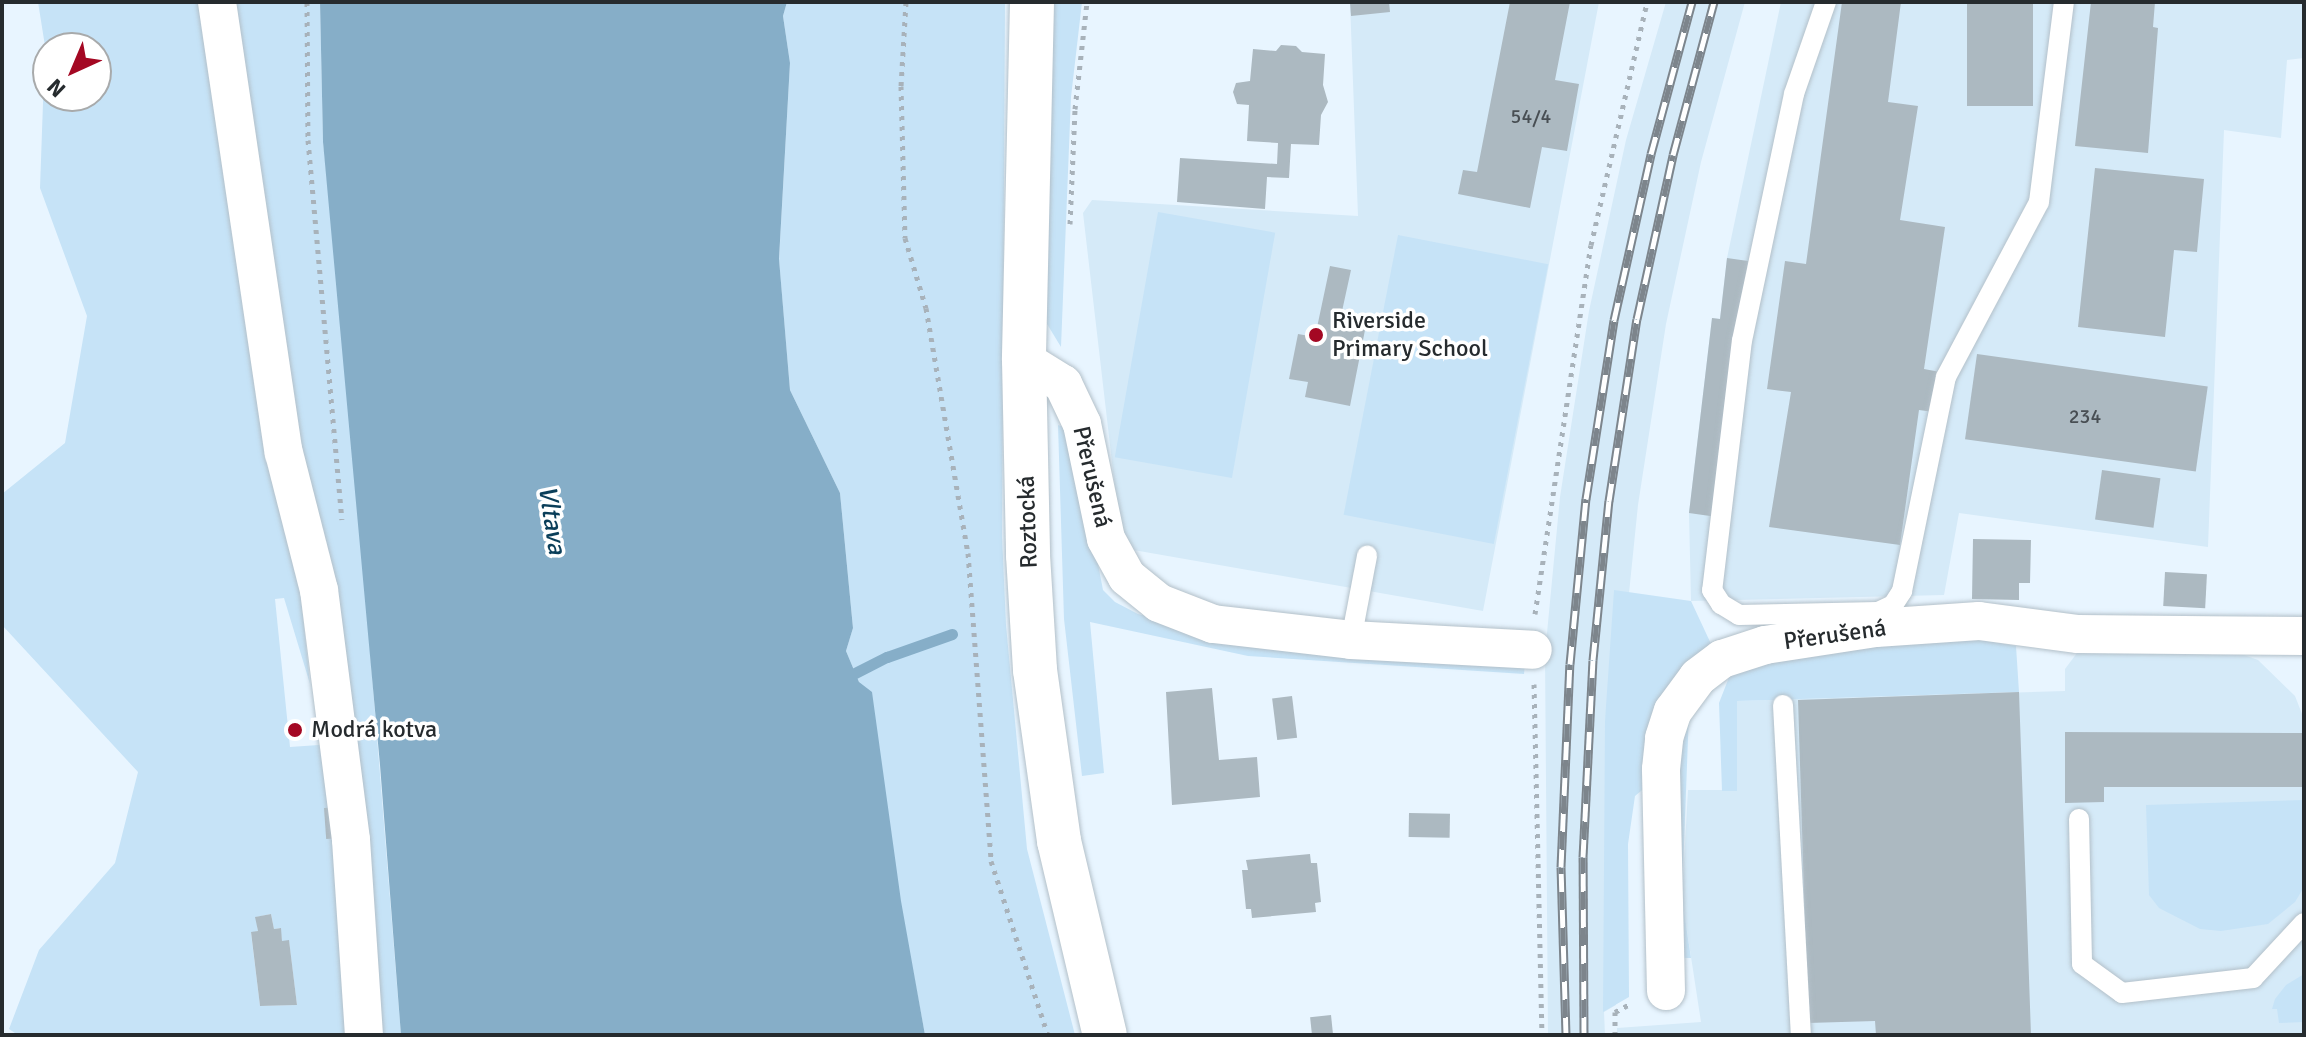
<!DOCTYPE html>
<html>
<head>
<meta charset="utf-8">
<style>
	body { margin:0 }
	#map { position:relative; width:2306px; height:1037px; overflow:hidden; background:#e8f5ff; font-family:Signika,sans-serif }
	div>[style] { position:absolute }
	.built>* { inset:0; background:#d5eaf8 }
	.green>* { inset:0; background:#c6e3f7; transform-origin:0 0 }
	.water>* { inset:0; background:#86aec8 }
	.stream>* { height:11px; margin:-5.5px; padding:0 5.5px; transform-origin:5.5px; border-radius:5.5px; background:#86aec8 }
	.building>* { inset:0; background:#acb9c1; transform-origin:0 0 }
	.path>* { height:5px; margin-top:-2.5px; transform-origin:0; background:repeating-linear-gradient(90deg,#a8b2ba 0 4px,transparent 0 10px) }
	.roads { filter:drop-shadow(0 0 2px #b3c0c9) drop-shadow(0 0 2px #b3c0c9) }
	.service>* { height:20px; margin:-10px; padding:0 10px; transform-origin:10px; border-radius:10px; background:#fff }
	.minor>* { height:38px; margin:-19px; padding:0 19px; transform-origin:19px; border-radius:19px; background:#fff }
	.secondary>* { height:44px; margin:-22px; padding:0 22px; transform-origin:22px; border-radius:22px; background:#fff }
	.rail>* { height:9px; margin-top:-4.5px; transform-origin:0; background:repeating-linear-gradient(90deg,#fff 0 18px,#7d858c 0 36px); box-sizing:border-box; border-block:2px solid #7d858c }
	.dots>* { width:22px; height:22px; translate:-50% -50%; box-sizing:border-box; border:4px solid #fff; border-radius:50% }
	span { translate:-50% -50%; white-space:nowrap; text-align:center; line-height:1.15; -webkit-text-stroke:7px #fff; paint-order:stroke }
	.number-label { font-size:20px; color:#484e53 }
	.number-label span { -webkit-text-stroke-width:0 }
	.poi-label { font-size:24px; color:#262b2e }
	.left { translate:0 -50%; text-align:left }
	.street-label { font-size:24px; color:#262b2e }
	.water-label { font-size:26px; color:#0a3e59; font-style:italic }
	.frame { position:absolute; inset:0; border:4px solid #262b2e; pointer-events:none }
	.north { position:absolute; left:32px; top:32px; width:80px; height:80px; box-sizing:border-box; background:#fff; border:2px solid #a8aaab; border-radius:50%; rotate:224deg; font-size:22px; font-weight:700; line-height:32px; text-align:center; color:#262b2e }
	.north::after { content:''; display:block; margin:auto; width:28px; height:36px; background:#a40823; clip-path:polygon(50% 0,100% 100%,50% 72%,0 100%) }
</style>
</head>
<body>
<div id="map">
	<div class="built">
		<div style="clip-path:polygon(1350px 2px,1599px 2px,1483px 611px,1122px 548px,1083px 213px,1092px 200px,1358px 216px)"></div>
		<div style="clip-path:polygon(1666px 2px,1745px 2px,1701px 162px,1666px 324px,1638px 505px,1622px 662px,1616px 1005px,1604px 1012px,1605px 1035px,1548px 1035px,1545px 654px,1560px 497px,1589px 311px,1626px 140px)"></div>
		<div style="clip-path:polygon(1781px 2px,2304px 2px,2304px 58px,2287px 60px,2281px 138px,2224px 130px,2208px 547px,1959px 513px,1944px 595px,1691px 601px,1689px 513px,1712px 318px,1720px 319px,1727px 258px)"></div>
		<div style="clip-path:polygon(2077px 653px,2244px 655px,2258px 660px,2295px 696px,2304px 719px,2304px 1035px,1617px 1035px,1617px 1028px,1701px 1022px,1682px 898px,1688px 790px,1737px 790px,1736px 701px,2065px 691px,2065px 669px)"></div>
	</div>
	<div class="green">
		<div style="clip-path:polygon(evenodd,38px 2px,213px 2px,298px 568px,310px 684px,284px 598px,275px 599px,290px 747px,333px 744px,358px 1035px,18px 1035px,9px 1029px,39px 950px,115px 863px,138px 772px,2px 625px,2px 494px,65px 443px,87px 316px,40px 188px,45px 46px,38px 2px,48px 48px,96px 48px,96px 96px,48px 96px,48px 48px,38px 2px,271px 914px,274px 929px,280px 928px,282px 941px,289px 941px,297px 1005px,260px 1006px,251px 933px,258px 931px,256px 917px,271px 914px)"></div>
		<div style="clip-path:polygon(230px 2px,320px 2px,323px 142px,348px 377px,401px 1035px,372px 1035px)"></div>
		<div style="clip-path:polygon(787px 2px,1005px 2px,1002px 536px,1006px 625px,1027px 849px,1075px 1035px,925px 1035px,859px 682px,846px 651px,853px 628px,840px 493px,790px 390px,779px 260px,790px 63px,783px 16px)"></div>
		<div style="clip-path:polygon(1054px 2px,1082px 2px,1071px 97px,1061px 347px,1044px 319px)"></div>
		<div style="left:1158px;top:212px;width:119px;height:249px;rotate:10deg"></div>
		<div style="left:1398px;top:235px;width:153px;height:285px;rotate:11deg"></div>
		<div style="clip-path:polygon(1058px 425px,1066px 428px,1075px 444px,1103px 590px,1115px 602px,1138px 614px,1215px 634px,1525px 663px,1524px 674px,1248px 656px,1090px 622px,1104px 773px,1082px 776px,1064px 619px)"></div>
		<div style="clip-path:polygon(1614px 590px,1691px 601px,1712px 646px,1647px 786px,1635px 796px,1628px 844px,1629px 997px,1603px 1012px,1605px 721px)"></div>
		<div style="clip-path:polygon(1977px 639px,2016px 646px,2019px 692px,1737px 701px,1737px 791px,1722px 791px,1719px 703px,1733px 667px,1871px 641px)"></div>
		<div style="clip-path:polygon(1689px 712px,1682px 898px,1691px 958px,1679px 958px,1672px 793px)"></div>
		<div style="clip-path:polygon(2304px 800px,2304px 887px,2295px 902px,2268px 924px,2221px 931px,2200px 929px,2159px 908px,2149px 895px,2146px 805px)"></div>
		<div style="clip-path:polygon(2304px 974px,2304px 1022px,2279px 1023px,2277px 1009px,2272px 1009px,2275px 999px,2286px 985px)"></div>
	</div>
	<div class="water">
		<div style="clip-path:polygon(320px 2px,787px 2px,783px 16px,790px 63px,779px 259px,790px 390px,840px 493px,853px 628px,846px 651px,859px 682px,872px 692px,901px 901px,925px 1035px,401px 1035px,380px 765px,323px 142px)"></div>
	</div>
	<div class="stream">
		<div style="left:855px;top:673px;width:36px;rotate:-27deg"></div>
		<div style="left:887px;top:657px;width:69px;rotate:-19.5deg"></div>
	</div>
	<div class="building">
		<div style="clip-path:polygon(1350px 2px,1389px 2px,1390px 12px,1351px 16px)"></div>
		<div style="clip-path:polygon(1510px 2px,1570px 2px,1555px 80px,1579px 84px,1567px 151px,1542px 147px,1530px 208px,1458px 194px,1463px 170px,1477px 172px)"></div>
		<div style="clip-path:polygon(1842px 2px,1901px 2px,1888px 102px,1918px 106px,1900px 220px,1945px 227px,1924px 369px,1940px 372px,1934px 412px,1919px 410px,1900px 545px,1769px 527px,1791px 392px,1767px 389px,1785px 261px,1806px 264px)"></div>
		<div style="left:1967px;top:2px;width:66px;height:104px"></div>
		<div style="clip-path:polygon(2091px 2px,2155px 2px,2153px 27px,2158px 28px,2148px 153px,2075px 146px)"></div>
		<div style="clip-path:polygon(1281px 45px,1296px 46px,1302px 52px,1325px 54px,1323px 85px,1328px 102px,1321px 115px,1319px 145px,1291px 144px,1289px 178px,1267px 177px,1265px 209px,1177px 202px,1180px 158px,1277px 164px,1278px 143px,1247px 141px,1249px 105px,1237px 104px,1233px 92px,1236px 83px,1250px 81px,1253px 49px,1276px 51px)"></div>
		<div style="clip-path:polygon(2095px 168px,2204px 179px,2197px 252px,2174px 250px,2165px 337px,2078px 327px)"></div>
		<div style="clip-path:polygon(1727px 258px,1748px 261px,1717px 517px,1689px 513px,1712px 318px,1720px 319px)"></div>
		<div style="clip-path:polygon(1330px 266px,1351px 270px,1339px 325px,1365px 330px,1350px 406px,1305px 397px,1308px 382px,1289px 379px,1298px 334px,1315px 337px)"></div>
		<div style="left:1977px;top:354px;width:233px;height:86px;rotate:8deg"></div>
		<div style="left:2102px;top:470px;width:59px;height:50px;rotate:8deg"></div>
		<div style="clip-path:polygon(1973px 539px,2031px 540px,2030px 583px,2019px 583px,2019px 600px,1972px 599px)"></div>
		<div style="left:2165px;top:572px;width:42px;height:34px;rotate:3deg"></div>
		<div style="clip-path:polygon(1212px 688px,1219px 760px,1257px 757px,1260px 797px,1172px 805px,1166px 692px)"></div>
		<div style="clip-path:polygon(2019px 692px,2031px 1035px,1876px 1035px,1875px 1021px,1808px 1023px,1798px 700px)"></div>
		<div style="left:1292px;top:696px;width:42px;height:20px;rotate:83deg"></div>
		<div style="clip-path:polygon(2065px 732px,2304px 733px,2304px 787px,2104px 787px,2104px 802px,2065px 803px)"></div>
		<div style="left:338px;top:807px;width:31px;height:14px;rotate:86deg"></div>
		<div style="left:1409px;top:813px;width:41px;height:24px;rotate:1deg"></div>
		<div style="clip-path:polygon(1310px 854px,1311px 863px,1317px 863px,1321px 902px,1315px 903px,1316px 912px,1252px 918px,1251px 909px,1246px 909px,1242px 870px,1248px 870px,1246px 860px)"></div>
		<div style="clip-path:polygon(271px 914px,274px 929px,281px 928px,282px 941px,289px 940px,297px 1005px,260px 1006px,251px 932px,258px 931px,255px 917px)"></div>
		<div style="left:1331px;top:1015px;width:20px;height:21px;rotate:84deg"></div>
	</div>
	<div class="path">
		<div style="left:307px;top:2px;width:138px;rotate:89.6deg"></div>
		<div style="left:308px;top:140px;width:381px;rotate:84.9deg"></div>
		<div style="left:906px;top:2px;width:84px;rotate:93.4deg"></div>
		<div style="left:901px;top:86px;width:152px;rotate:88.5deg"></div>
		<div style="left:905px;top:238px;width:73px;rotate:73.3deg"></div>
		<div style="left:926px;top:308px;width:249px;rotate:80.3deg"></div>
		<div style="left:968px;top:553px;width:309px;rotate:85.7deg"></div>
		<div style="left:991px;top:861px;width:183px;rotate:71.9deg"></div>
		<div style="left:1070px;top:224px;width:115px;rotate:-87.5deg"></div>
		<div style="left:1075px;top:109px;width:108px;rotate:-83.6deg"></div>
		<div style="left:1535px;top:614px;width:373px;rotate:-81.4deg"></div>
		<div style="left:1591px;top:245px;width:249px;rotate:-77deg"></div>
		<div style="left:1534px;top:684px;width:351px;rotate:88.7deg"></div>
		<div style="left:1615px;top:1035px;width:23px;rotate:-90deg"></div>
		<div style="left:1615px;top:1012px;width:19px;rotate:-28deg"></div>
	</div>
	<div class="roads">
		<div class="service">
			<div style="left:1826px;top:2px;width:97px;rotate:109.2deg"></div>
			<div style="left:1794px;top:94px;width:251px;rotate:101.9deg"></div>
			<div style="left:1742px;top:340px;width:252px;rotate:96.8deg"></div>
			<div style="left:1712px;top:590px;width:17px;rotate:57deg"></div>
			<div style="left:1721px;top:604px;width:21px;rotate:31deg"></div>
			<div style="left:1739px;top:615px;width:139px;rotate:-1.2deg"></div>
			<div style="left:1878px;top:612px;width:17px;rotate:-25deg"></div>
			<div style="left:1893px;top:605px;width:17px;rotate:-57deg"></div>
			<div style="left:1902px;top:591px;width:218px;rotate:-78.4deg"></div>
			<div style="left:1946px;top:377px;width:198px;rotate:-62deg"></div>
			<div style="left:2039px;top:202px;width:202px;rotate:-82.9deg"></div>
			<div style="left:1351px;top:640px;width:86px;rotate:-79.2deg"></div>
			<div style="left:1783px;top:705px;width:330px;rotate:86.9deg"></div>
			<div style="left:2079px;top:819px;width:145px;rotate:88.8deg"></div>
			<div style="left:2082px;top:964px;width:49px;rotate:35.9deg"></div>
			<div style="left:2122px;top:993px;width:132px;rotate:-6.5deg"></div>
			<div style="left:2253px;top:978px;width:75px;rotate:-47.2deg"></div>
		</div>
		<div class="minor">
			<div style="left:217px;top:2px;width:456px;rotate:81.6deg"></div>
			<div style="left:284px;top:453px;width:141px;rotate:75.7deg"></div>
			<div style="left:319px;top:590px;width:252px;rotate:82.7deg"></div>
			<div style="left:351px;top:840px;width:195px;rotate:86.2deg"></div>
			<div style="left:1024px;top:360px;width:46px;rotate:31.6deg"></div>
			<div style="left:1063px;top:384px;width:44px;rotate:64.6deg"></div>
			<div style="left:1082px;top:424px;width:117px;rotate:78.2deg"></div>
			<div style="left:1106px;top:539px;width:43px;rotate:61.1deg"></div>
			<div style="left:1127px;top:577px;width:41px;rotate:39.1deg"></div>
			<div style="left:1159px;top:603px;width:58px;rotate:21.3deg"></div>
			<div style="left:1213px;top:624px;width:139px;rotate:6.6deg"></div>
			<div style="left:1351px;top:640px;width:182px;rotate:3.1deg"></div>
			<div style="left:1666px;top:991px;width:222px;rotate:-91.3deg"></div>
			<div style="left:1661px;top:769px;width:31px;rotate:-84deg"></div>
			<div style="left:1664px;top:738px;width:28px;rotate:-72deg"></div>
			<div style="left:1673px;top:711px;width:42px;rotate:-53.7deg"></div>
			<div style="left:1698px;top:677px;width:30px;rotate:-37deg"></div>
			<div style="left:1722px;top:659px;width:45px;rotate:-18deg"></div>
			<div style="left:1765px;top:645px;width:112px;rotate:-8.7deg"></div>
			<div style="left:1876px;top:628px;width:103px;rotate:-3.9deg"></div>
			<div style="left:1979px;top:621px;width:100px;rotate:7.5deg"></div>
			<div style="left:2078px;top:634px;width:226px;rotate:0.5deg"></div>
		</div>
		<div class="secondary">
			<div style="left:1032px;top:2px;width:358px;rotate:91.3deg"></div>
			<div style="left:1024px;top:360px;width:195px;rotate:88.8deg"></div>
			<div style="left:1028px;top:555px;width:115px;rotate:86.5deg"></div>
			<div style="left:1035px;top:670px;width:173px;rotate:82deg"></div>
			<div style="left:1059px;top:841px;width:199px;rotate:76.7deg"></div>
		</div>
	</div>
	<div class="rail">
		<div style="left:1566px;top:1035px;width:168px;rotate:-91.7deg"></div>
		<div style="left:1561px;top:867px;width:203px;rotate:-87.5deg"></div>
		<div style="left:1570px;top:664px;width:166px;rotate:-84.5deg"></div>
		<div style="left:1586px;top:499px;width:181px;rotate:-81.1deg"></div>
		<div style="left:1614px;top:320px;width:170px;rotate:-77.4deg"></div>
		<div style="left:1651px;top:154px;width:157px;rotate:-74.9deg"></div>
		<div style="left:1584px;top:1035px;width:178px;rotate:-90.3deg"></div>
		<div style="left:1583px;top:857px;width:197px;rotate:-87.1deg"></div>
		<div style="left:1593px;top:660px;width:160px;rotate:-84.3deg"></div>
		<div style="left:1609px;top:501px;width:184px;rotate:-81.3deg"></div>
		<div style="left:1637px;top:319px;width:168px;rotate:-77.6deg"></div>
		<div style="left:1673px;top:155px;width:158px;rotate:-75deg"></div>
	</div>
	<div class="dots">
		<div style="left:1316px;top:335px;background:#a40823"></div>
		<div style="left:295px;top:730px;background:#a40823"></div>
	</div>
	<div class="number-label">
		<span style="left:1531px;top:116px">54/4</span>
		<span style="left:2085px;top:416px">234</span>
	</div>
	<div class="poi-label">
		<span class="left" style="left:1332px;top:335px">Riverside<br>Primary School</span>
		<span class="left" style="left:311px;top:730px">Modrá kotva</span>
	</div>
	<div class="street-label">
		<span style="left:1092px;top:477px;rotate:77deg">Přerušená</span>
		<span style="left:1028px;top:522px;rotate:-92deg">Roztocká</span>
		<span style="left:1835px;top:635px;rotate:-8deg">Přerušená</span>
	</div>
	<div class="water-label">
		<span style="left:551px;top:520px;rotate:81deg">Vltava</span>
	</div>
	<div class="frame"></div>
	<div class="north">N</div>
</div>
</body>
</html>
